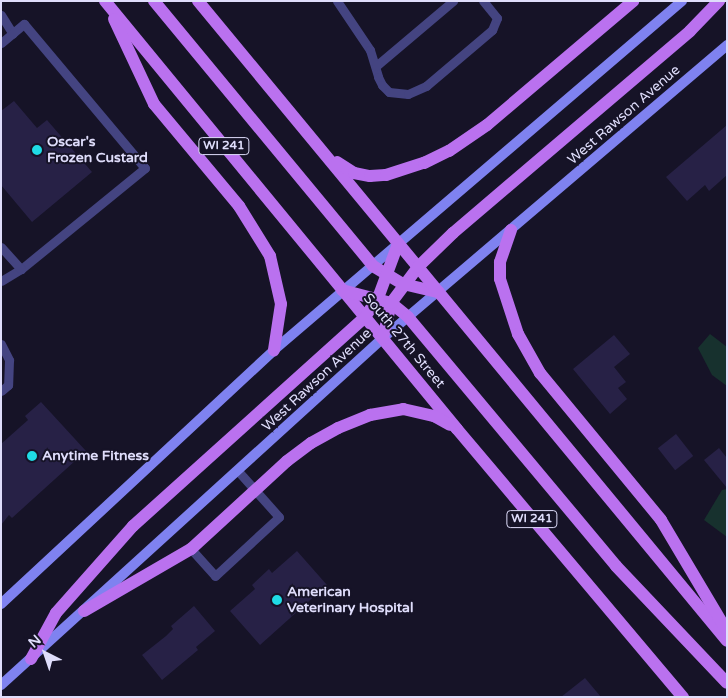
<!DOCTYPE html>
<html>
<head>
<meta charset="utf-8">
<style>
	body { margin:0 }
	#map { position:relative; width:728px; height:698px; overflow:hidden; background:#161327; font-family:"Varela Round",sans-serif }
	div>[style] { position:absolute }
	.green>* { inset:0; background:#17312e }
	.building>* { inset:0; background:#272146; transform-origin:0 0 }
	.lane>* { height:9px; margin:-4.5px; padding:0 4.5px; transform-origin:4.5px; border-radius:4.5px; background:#444481 }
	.secondary>* { height:10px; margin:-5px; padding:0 5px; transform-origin:5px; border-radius:5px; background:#7f82f0 }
	.primary>* { height:12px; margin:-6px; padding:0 6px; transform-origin:6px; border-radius:6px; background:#ba71ef }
	.dots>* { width:14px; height:14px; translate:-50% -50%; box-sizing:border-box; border:2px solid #161327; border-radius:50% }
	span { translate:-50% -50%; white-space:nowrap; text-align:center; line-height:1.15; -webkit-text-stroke:4px #161327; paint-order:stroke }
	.shield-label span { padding:1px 4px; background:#161327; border:1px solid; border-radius:4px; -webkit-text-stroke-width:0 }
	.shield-label { font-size:12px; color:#dfddfb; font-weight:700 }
	.street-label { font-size:14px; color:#dfddfb }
	.poi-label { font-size:14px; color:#dfddfb; font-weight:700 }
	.left { translate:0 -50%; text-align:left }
	.frame { position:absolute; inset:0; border:2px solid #dfddfb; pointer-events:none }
	.north { position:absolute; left:20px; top:628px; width:50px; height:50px; -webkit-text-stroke:4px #161327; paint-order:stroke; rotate:319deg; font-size:14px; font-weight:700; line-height:20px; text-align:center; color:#dfddfb }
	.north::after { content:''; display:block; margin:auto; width:18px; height:22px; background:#dfddfb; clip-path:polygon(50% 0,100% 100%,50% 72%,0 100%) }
</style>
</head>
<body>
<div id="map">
	<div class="green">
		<div style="clip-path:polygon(710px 334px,727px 347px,727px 386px,712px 375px,698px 348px)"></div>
		<div style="clip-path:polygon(727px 489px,727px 537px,704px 520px,722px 490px)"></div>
	</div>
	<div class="building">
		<div style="clip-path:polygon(14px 101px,37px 128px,47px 120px,92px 172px,32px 222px,1px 185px,1px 111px)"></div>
		<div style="clip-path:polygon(727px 125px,727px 175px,709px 191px,705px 185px,687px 201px,666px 177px)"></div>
		<div style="clip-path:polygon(614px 335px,630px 354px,614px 367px,626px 382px,618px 388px,627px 399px,610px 414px,573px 369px)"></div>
		<div style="clip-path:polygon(41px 402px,86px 451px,12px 518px,9px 515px,1px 525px,1px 444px,28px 420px,25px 416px)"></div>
		<div style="left:676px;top:434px;width:28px;height:23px;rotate:52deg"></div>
		<div style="clip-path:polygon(719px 448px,727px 458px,727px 488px,704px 460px)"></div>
		<div style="clip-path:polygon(297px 551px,327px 585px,260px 645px,230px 611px,255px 589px,252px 585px,269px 569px,272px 573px)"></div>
		<div style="clip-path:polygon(194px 606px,215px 631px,196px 647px,198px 650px,162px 680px,142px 655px,166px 636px,173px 629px,171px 626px)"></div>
		<div style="clip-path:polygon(585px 678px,601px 697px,561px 697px)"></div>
	</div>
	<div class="lane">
		<div style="left:337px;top:1px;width:59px;rotate:56deg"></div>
		<div style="left:370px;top:50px;width:28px;rotate:73deg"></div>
		<div style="left:378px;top:77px;width:9px;rotate:63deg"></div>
		<div style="left:382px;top:85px;width:10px;rotate:45deg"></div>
		<div style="left:389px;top:92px;width:19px;rotate:6deg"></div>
		<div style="left:408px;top:94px;width:20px;rotate:-24deg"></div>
		<div style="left:426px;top:86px;width:87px;rotate:-40.3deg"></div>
		<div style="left:492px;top:30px;width:13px;rotate:-67deg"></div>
		<div style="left:497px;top:18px;width:22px;rotate:-129deg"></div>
		<div style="left:1px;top:15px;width:22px;rotate:58deg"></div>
		<div style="left:1px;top:43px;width:30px;rotate:-40deg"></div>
		<div style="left:24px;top:24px;width:188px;rotate:50deg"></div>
		<div style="left:145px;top:168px;width:160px;rotate:140.8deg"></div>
		<div style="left:21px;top:269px;width:23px;rotate:149deg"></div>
		<div style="left:376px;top:66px;width:101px;rotate:-40.2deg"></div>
		<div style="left:1px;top:247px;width:30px;rotate:48deg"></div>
		<div style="left:1px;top:344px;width:18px;rotate:63deg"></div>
		<div style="left:9px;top:360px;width:25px;rotate:92deg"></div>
		<div style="left:8px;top:385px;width:9px;rotate:139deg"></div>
		<div style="left:191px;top:549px;width:36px;rotate:48deg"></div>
		<div style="left:215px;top:576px;width:87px;rotate:-42.7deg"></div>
		<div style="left:279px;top:517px;width:62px;rotate:-131.7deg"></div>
	</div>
	<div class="secondary">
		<div style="left:1px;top:604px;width:373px;rotate:-42.9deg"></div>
		<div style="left:274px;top:350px;width:537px;rotate:-40.54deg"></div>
		<div style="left:1px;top:685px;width:516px;rotate:-42.25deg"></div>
		<div style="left:383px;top:338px;width:452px;rotate:-40.4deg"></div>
	</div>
	<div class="primary">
		<div style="left:105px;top:1px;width:554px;rotate:50.57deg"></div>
		<div style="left:457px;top:429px;width:351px;rotate:49.9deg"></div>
		<div style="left:154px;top:1px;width:344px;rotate:50.4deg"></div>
		<div style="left:373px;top:266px;width:35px;rotate:31deg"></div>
		<div style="left:403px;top:284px;width:37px;rotate:13deg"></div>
		<div style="left:198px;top:1px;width:830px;rotate:50.42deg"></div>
		<div style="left:114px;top:19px;width:94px;rotate:64.8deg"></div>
		<div style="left:154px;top:104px;width:133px;rotate:50.2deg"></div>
		<div style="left:239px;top:206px;width:59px;rotate:58.2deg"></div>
		<div style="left:270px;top:256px;width:49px;rotate:77.1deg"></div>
		<div style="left:281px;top:304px;width:47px;rotate:98.7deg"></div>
		<div style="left:337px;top:162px;width:20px;rotate:33deg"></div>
		<div style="left:354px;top:173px;width:16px;rotate:11deg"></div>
		<div style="left:370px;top:176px;width:16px;rotate:-4deg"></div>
		<div style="left:386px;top:175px;width:40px;rotate:-18deg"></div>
		<div style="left:424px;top:163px;width:28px;rotate:-26deg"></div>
		<div style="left:449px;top:151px;width:46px;rotate:-34.4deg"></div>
		<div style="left:487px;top:125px;width:192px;rotate:-40.3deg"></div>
		<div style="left:511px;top:230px;width:34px;rotate:109deg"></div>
		<div style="left:500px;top:262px;width:17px;rotate:90deg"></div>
		<div style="left:500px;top:279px;width:58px;rotate:71.9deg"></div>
		<div style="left:518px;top:334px;width:45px;rotate:60.6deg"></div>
		<div style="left:540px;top:373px;width:190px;rotate:50.5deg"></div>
		<div style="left:661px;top:520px;width:129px;rotate:59.3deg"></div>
		<div style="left:342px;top:290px;width:51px;rotate:14.9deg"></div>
		<div style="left:391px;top:303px;width:22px;rotate:39deg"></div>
		<div style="left:408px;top:317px;width:324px;rotate:50.1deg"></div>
		<div style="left:616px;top:566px;width:161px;rotate:46.5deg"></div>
		<div style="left:383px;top:338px;width:36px;rotate:-77deg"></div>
		<div style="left:391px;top:303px;width:45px;rotate:-53.1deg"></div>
		<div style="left:418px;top:267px;width:49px;rotate:-44.2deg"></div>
		<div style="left:453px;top:233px;width:311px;rotate:-40.4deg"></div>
		<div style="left:690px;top:31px;width:42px;rotate:-46deg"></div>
		<div style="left:84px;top:611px;width:124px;rotate:-30.1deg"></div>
		<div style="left:191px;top:549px;width:130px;rotate:-42.5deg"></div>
		<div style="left:287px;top:461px;width:30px;rotate:-37deg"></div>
		<div style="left:311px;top:443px;width:31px;rotate:-29deg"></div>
		<div style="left:338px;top:428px;width:35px;rotate:-22deg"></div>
		<div style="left:370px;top:415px;width:34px;rotate:-10deg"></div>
		<div style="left:403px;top:409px;width:32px;rotate:13deg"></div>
		<div style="left:434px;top:416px;width:18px;rotate:29deg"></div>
		<div style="left:31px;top:659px;width:52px;rotate:-61.5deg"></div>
		<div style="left:56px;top:613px;width:116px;rotate:-48.5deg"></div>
		<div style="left:133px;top:526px;width:312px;rotate:-42deg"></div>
		<div style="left:365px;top:317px;width:23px;rotate:-56deg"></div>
		<div style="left:378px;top:298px;width:58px;rotate:-69.7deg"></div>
	</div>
	<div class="dots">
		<div style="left:37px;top:150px;background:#1fdbe5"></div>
		<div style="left:32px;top:456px;background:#1fdbe5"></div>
		<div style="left:277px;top:600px;background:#1fdbe5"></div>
	</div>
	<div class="shield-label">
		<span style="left:224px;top:146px">WI 241</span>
		<span style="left:532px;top:519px">WI 241</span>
	</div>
	<div class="street-label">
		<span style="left:624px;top:115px;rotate:-41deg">West Rawson Avenue</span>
		<span style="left:404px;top:341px;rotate:50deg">South 27th Street</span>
		<span style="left:317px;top:380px;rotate:-43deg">West Rawson Avenue</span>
	</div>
	<div class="poi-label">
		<span class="left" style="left:47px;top:150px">Oscar's<br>Frozen Custard</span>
		<span class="left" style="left:42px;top:456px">Anytime Fitness</span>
		<span class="left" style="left:287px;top:600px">American<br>Veterinary Hospital</span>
	</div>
	<div class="frame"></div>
	<div class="north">N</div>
</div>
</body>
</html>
